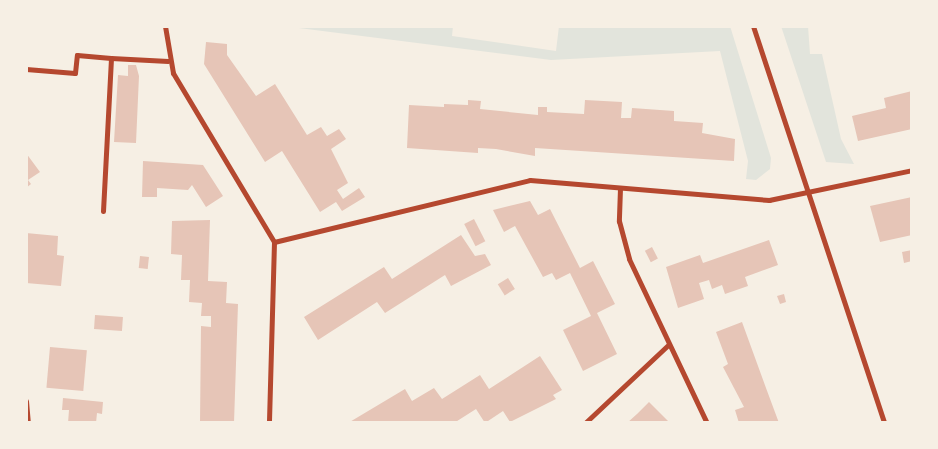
<!DOCTYPE html>
<html>
<head>
<meta charset="utf-8">
<style>
	body { margin:0 }
	#map { position:relative; width:938px; height:449px; overflow:hidden; background:#f6efe4; font-family:"Titillium Web",sans-serif }
	div>[style] { position:absolute }
	.green>* { inset:0; background:#e2e4dc }
	.building>* { inset:0; background:#e6c5b7; transform-origin:0 0 }
	.minor>* { height:5px; margin:-2.5px; padding:0 2.5px; transform-origin:2.5px; border-radius:2.5px; background:#b5482f }
	span { translate:-50% -50%; white-space:nowrap; text-align:center; line-height:1.15; -webkit-text-stroke:4px #f6efe4; paint-order:stroke }
	.frame { position:absolute; inset:0; border:28px solid #f6efe4; pointer-events:none }
</style>
</head>
<body>
<div id="map">
	<div class="green">
		<div style="clip-path:polygon(283px 26px,453px 26px,452px 36px,556px 51px,559px 26px,730px 26px,771px 158px,770px 169px,756px 180px,746px 179px,748px 161px,720px 51px,551px 60px)"></div>
		<div style="clip-path:polygon(781px 26px,808px 26px,810px 54px,822px 54px,841px 139px,854px 164px,826px 162px)"></div>
	</div>
	<div class="building">
		<div style="clip-path:polygon(206px 42px,227px 44px,227px 55px,256px 96px,275px 84px,307px 135px,321px 127px,327px 136px,339px 129px,346px 139px,331px 149px,348px 183px,337px 190px,343px 199px,359px 188px,365px 197px,342px 211px,336px 202px,320px 212px,282px 151px,265px 162px,204px 64px)"></div>
		<div style="clip-path:polygon(128px 65px,136px 65px,139px 76px,136px 143px,114px 142px,118px 75px,128px 76px)"></div>
		<div style="clip-path:polygon(912px 91px,912px 129px,858px 141px,852px 116px,886px 108px,884px 98px)"></div>
		<div style="clip-path:polygon(468px 100px,481px 101px,480px 109px,538px 115px,538px 107px,547px 107px,547px 112px,584px 114px,585px 100px,622px 102px,621px 118px,631px 118px,632px 108px,674px 111px,674px 121px,703px 123px,702px 133px,735px 139px,734px 161px,535px 148px,535px 156px,496px 149px,478px 148px,478px 153px,407px 148px,409px 105px,444px 107px,444px 104px,468px 105px)"></div>
		<div style="clip-path:polygon(26px 153px,40px 172px,28px 180px,31px 184px,26px 188px)"></div>
		<div style="clip-path:polygon(143px 161px,203px 165px,223px 196px,206px 207px,192px 185px,188px 190px,157px 188px,157px 197px,142px 197px)"></div>
		<div style="clip-path:polygon(912px 197px,912px 235px,880px 242px,870px 206px)"></div>
		<div style="clip-path:polygon(530px 201px,538px 215px,550px 209px,580px 268px,593px 261px,615px 304px,597px 313px,617px 354px,583px 371px,563px 330px,591px 316px,570px 273px,556px 280px,552px 273px,543px 277px,515px 226px,504px 232px,493px 210px)"></div>
		<div style="left:474px;top:219px;width:25px;height:11px;rotate:63deg"></div>
		<div style="clip-path:polygon(210px 220px,208px 281px,227px 282px,226px 303px,238px 304px,234px 423px,200px 423px,201px 326px,211px 327px,211px 316px,201px 316px,202px 303px,189px 302px,190px 280px,181px 280px,182px 255px,171px 254px,172px 221px)"></div>
		<div style="clip-path:polygon(26px 233px,58px 236px,57px 255px,64px 256px,61px 286px,26px 283px)"></div>
		<div style="clip-path:polygon(461px 235px,475px 256px,485px 254px,491px 265px,451px 286px,445px 275px,385px 313px,377px 302px,318px 340px,304px 317px,384px 267px,392px 279px)"></div>
		<div style="clip-path:polygon(769px 240px,778px 265px,745px 277px,748px 286px,725px 294px,722px 285px,712px 289px,709px 280px,699px 283px,704px 299px,678px 308px,666px 267px,700px 255px,703px 263px)"></div>
		<div style="left:652px;top:247px;width:13px;height:8px;rotate:63deg"></div>
		<div style="clip-path:polygon(912px 250px,912px 261px,904px 263px,902px 252px)"></div>
		<div style="left:140px;top:256px;width:9px;height:12px;rotate:6deg"></div>
		<div style="left:508px;top:278px;width:13px;height:12px;rotate:58deg"></div>
		<div style="clip-path:polygon(784px 294px,786px 302px,780px 304px,777px 296px)"></div>
		<div style="left:95px;top:315px;width:28px;height:14px;rotate:4deg"></div>
		<div style="clip-path:polygon(742px 322px,766px 388px,779px 423px,739px 423px,735px 410px,744px 407px,723px 367px,728px 364px,716px 332px)"></div>
		<div style="left:50px;top:347px;width:37px;height:41px;rotate:5deg"></div>
		<div style="clip-path:polygon(540px 356px,562px 390px,553px 395px,556px 399px,510px 422px,503px 411px,485px 423px,476px 409px,454px 423px,348px 423px,405px 389px,412px 401px,434px 388px,442px 399px,480px 375px,489px 389px)"></div>
		<div style="clip-path:polygon(63px 398px,103px 402px,102px 414px,97px 413px,96px 423px,68px 423px,69px 410px,62px 410px)"></div>
		<div style="clip-path:polygon(649px 402px,670px 423px,627px 423px,637px 414px)"></div>
	</div>
	<div class="minor">
		<div style="left:165px;top:26px;width:48px;rotate:80.3deg"></div>
		<div style="left:173px;top:73px;width:197px;rotate:59.1deg"></div>
		<div style="left:274px;top:242px;width:181px;rotate:91.6deg"></div>
		<div style="left:753px;top:26px;width:418px;rotate:71.7deg"></div>
		<div style="left:26px;top:69px;width:49px;rotate:4.7deg"></div>
		<div style="left:75px;top:73px;width:18px;rotate:-84deg"></div>
		<div style="left:77px;top:55px;width:34px;rotate:5deg"></div>
		<div style="left:620px;top:188px;width:33px;rotate:92deg"></div>
		<div style="left:619px;top:221px;width:39px;rotate:75deg"></div>
		<div style="left:629px;top:259px;width:182px;rotate:64.6deg"></div>
		<div style="left:103px;top:211px;width:153px;rotate:-87deg"></div>
		<div style="left:111px;top:58px;width:57px;rotate:3deg"></div>
		<div style="left:274px;top:242px;width:263px;rotate:-13.6deg"></div>
		<div style="left:530px;top:180px;width:240px;rotate:4.8deg"></div>
		<div style="left:769px;top:200px;width:146px;rotate:-11.8deg"></div>
		<div style="left:26px;top:401px;width:22px;rotate:85deg"></div>
		<div style="left:585px;top:423px;width:115px;rotate:-43.2deg"></div>
	</div>
	<div class="frame"></div>
</div>
</body>
</html>
